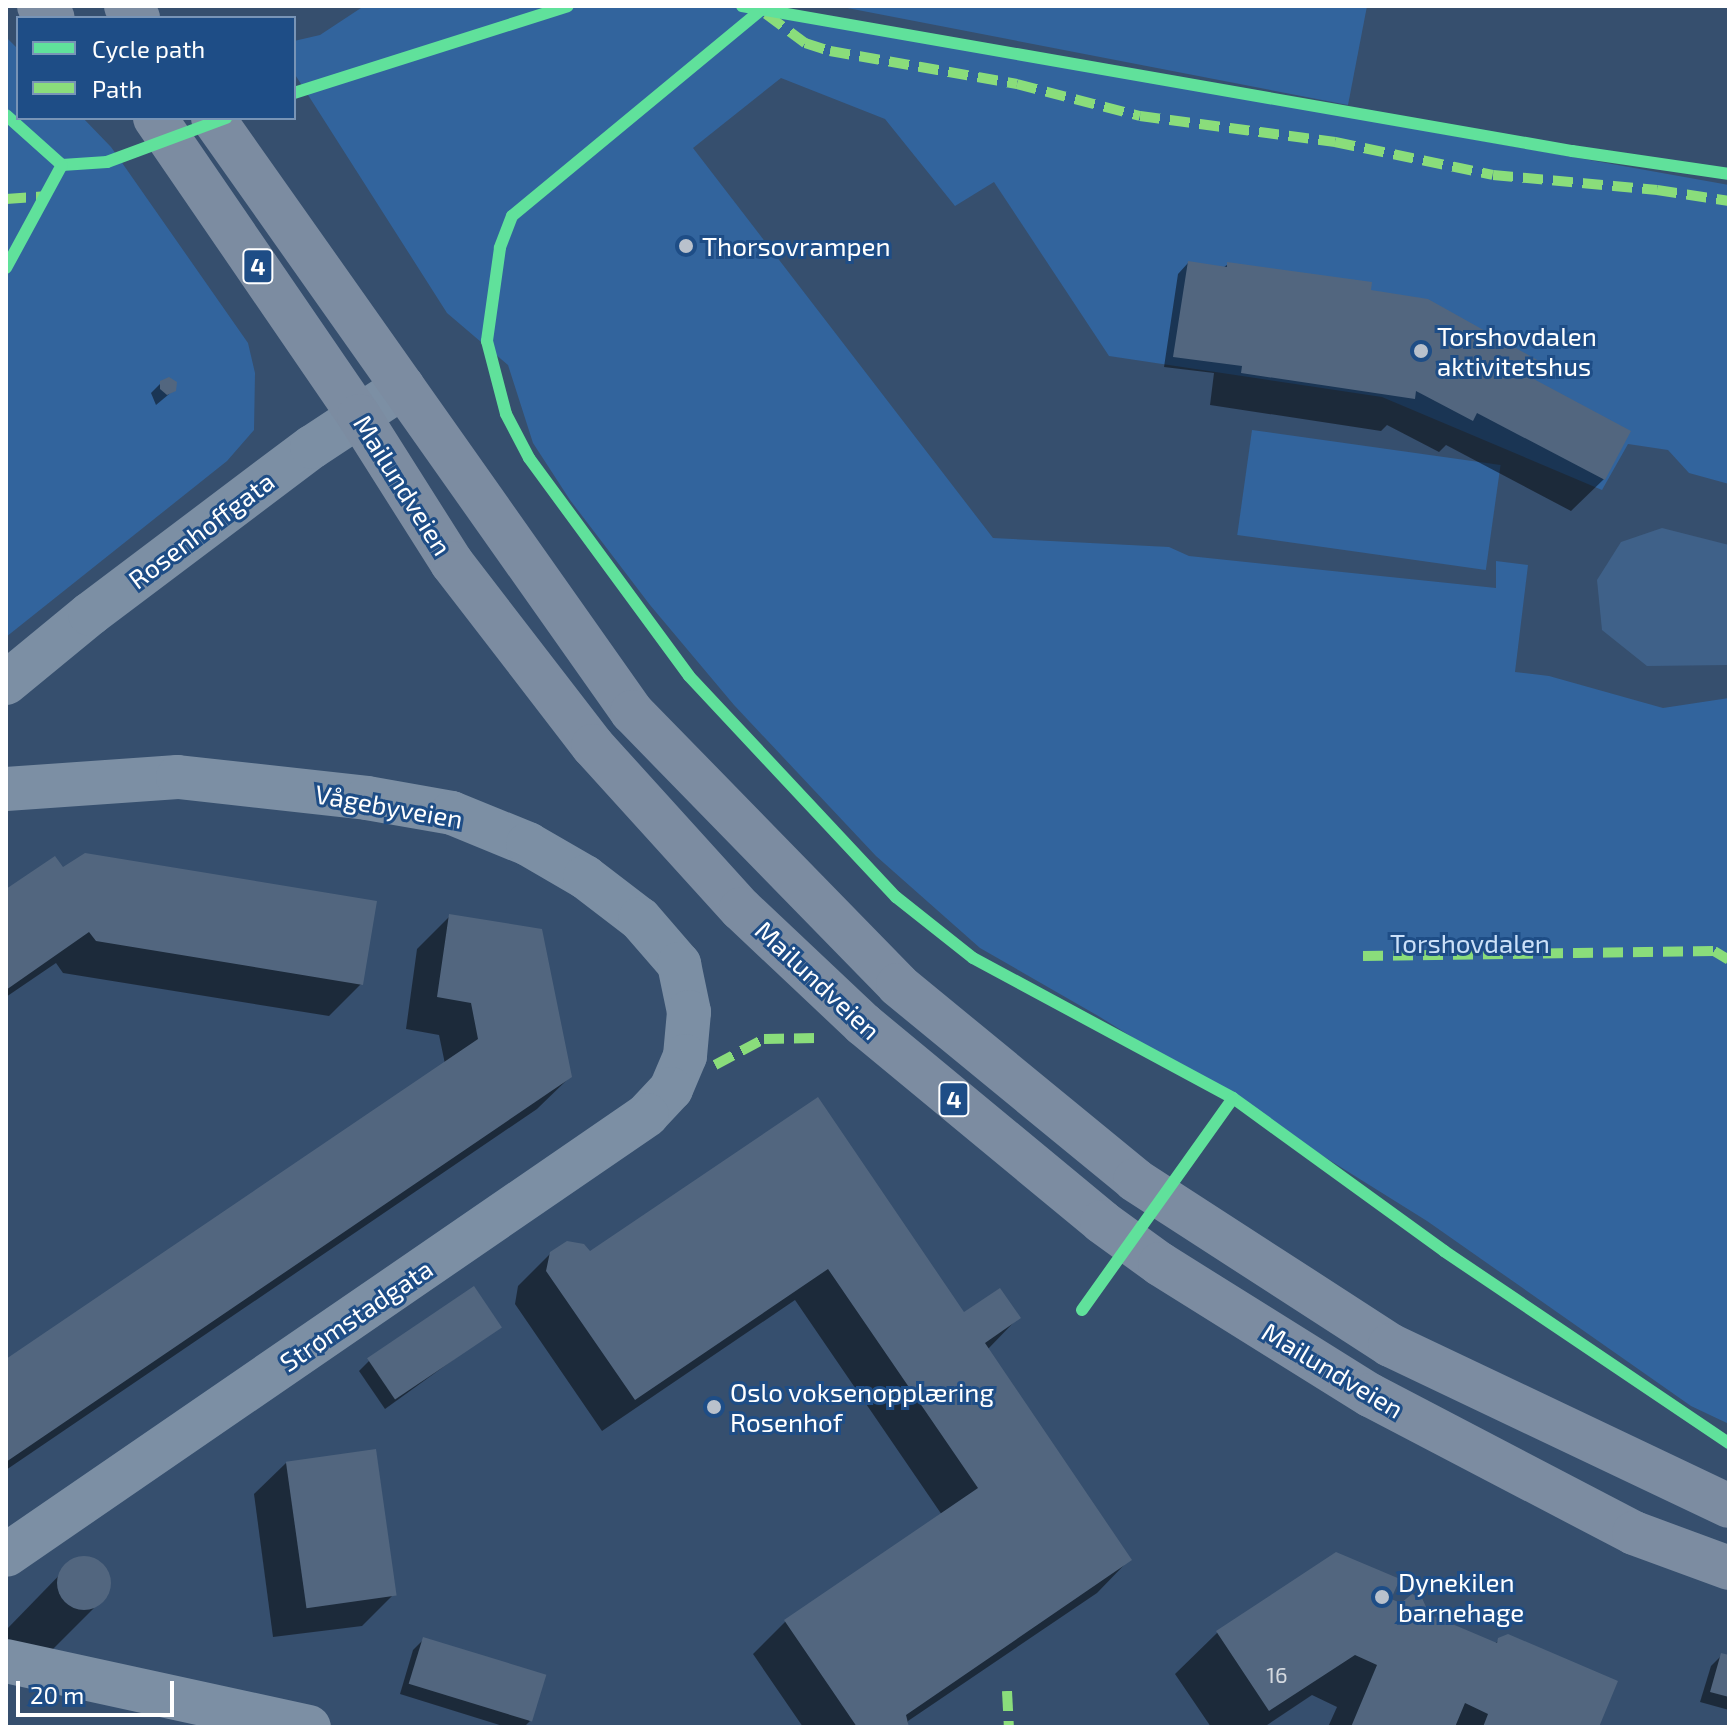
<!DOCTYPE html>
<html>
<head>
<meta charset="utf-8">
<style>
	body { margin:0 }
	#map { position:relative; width:1735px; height:1733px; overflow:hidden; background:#364f6e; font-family:"Exo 2",sans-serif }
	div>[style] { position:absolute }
	.green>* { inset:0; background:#32649d; transform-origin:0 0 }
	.water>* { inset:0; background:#3f6189 }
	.shadow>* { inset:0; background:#0007 }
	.building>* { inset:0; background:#52667f; transform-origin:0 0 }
	.round { border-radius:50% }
	.minor>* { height:44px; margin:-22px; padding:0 22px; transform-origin:22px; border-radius:22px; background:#7c8fa4 }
	.primary>* { height:44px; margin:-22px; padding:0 22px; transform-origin:22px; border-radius:22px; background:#7c8ca1 }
	.quiet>* { height:10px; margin-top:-5px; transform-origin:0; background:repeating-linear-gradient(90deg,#8add7b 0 20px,transparent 0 30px) }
	.cycleway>* { height:12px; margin:-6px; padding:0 6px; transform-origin:6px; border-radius:6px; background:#60e19b }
	.dots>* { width:22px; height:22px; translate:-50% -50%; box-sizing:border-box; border:4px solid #1e4d86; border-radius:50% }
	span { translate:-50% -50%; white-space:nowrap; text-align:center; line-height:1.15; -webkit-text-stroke:6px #1e4d86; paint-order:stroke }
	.number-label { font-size:22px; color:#d4d9df }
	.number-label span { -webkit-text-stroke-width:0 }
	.shield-label span { padding:2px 6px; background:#1e4d86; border:2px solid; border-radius:6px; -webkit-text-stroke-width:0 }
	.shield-label { font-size:24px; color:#fff; font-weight:700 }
	.poi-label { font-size:26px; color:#fff }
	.left { translate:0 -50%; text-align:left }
	.street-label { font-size:26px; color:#fff }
	.park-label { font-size:26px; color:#cbe0f8 }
	.frame { position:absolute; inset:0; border:8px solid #fff; pointer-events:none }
	.legend { position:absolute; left:16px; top:16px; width:280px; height:104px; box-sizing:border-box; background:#1e4d86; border:2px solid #7894b6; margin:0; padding:10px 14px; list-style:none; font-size:24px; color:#fff }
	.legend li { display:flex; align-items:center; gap:16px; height:40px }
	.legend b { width:40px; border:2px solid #7894b6 }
	.scale { position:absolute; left:16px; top:1681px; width:158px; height:36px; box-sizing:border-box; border:4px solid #fff; border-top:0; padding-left:10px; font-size:24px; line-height:28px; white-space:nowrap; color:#fff; -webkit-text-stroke:6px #1e4d86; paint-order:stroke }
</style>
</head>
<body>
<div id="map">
	<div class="green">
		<div style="clip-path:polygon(364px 6px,728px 6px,1729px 185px,1729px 484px,1689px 473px,1668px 450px,1628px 444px,1602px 490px,1382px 397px,1109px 356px,994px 182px,955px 206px,885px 119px,781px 78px,693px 148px,993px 538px,1169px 547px,1189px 556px,1496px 588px,1496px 561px,1528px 565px,1515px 672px,1549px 676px,1663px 708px,1729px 698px,1729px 1424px,1691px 1406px,1427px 1221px,1100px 1017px,980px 948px,876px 856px,734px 705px,650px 605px,570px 500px,533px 443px,508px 365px,447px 313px,294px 73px,294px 41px,320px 35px)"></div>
		<div style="clip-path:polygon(837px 6px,1367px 6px,1348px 105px)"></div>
		<div style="clip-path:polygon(6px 37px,18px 49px,18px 118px,83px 118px,111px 147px,248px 343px,255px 373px,254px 430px,227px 461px,6px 637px)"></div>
		<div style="left:1252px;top:430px;width:251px;height:106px;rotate:8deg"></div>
	</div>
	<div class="water">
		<div style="clip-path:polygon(1662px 528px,1729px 545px,1729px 665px,1647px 666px,1602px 630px,1597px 580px,1621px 542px)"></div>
	</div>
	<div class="shadow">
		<div style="clip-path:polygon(1188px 263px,1223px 268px,1228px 264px,1369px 291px,1527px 377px,1604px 479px,1571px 511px,1446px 445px,1439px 452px,1387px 425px,1381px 431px,1210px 405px,1214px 373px,1164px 367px,1178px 274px)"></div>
		<div style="clip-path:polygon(162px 382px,174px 390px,156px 405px,151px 393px)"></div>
		<div style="clip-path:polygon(63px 870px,361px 984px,329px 1016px,63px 973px,56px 963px,6px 997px,6px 891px)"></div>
		<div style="clip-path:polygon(450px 916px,570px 1077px,537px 1109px,6px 1470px,6px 1362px,445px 1064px,439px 1035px,406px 1029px,417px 949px)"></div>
		<div style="clip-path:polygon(817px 1100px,964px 1315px,1018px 1318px,987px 1350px,1129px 1560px,1097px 1593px,908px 1721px,907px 1727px,803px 1727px,753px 1654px,785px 1622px,942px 1515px,795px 1300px,602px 1431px,515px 1304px,518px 1286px,551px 1253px,589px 1254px)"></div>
		<div style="clip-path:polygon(500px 1326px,385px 1409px,359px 1371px,370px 1360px)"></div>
		<div style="clip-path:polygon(287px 1462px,394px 1594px,362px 1626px,273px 1637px,254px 1494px)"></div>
		<div style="clip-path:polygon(1336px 1554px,1389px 1600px,1494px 1645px,1499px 1640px,1597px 1727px,1328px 1727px,1337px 1707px,1312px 1695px,1264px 1727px,1211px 1727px,1175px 1674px,1217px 1633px)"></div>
		<div style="clip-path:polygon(83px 1558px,101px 1565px,109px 1586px,102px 1600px,45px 1657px,6px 1655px,6px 1630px,75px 1559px)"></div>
		<div style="clip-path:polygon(424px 1639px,530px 1721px,524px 1727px,506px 1727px,400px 1694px,413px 1650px)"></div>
		<div style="clip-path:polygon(1722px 1655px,1729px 1657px,1729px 1710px,1700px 1702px,1711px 1666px)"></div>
	</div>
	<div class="building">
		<div style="clip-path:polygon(1188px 261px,1227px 267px,1227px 262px,1372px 282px,1371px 290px,1428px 299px,1539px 361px,1530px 377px,1631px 431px,1605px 480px,1477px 413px,1473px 421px,1416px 391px,1415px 399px,1241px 373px,1242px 366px,1173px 357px)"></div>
		<div style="clip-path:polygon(169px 377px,177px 382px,176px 391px,167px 395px,160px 389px,160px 381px)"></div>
		<div style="clip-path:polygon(85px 853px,377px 901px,363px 985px,96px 941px,89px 932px,6px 990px,6px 889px,55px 856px,63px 867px)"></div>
		<div style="clip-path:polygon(449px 914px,542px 929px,572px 1077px,6px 1462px,6px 1359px,478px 1039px,471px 1003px,437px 997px)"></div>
		<div style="clip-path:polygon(818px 1097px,964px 1312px,1000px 1288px,1021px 1318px,985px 1343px,1132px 1560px,906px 1715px,909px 1727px,857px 1727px,784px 1620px,978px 1488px,828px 1269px,635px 1400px,546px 1271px,550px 1252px,567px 1241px,584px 1244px,590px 1251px)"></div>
		<div style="left:474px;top:1286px;width:50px;height:129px;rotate:56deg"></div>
		<div style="left:376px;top:1449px;width:148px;height:91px;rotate:82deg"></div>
		<div style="clip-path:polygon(1336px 1552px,1400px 1579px,1391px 1599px,1401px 1603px,1412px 1594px,1422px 1598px,1426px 1607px,1424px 1612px,1497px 1643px,1498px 1638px,1508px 1634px,1618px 1681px,1599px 1727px,1483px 1727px,1488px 1714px,1465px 1703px,1455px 1727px,1351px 1727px,1377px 1665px,1355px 1655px,1269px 1711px,1216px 1631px)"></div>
		<div class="round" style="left:57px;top:1556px;width:54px;height:54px"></div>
		<div style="left:423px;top:1637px;width:129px;height:49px;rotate:17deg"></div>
		<div style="clip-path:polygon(1721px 1653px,1729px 1655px,1729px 1697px,1710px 1692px)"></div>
	</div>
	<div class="minor">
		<div style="left:6px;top:683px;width:109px;rotate:-39.4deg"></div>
		<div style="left:90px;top:614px;width:278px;rotate:-37deg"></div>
		<div style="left:312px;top:447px;width:109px;rotate:-33.4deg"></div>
		<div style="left:6px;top:789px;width:172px;rotate:-4deg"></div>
		<div style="left:178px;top:777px;width:190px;rotate:6.3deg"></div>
		<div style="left:367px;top:798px;width:86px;rotate:10deg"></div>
		<div style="left:452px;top:813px;width:82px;rotate:22.2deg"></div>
		<div style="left:528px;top:844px;width:66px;rotate:30.1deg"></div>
		<div style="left:585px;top:877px;width:69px;rotate:37.4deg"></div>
		<div style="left:640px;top:919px;width:60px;rotate:49.1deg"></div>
		<div style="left:679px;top:964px;width:49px;rotate:78.2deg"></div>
		<div style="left:689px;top:1012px;width:44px;rotate:95.2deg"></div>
		<div style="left:685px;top:1056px;width:36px;rotate:113deg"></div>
		<div style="left:671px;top:1089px;width:35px;rotate:133deg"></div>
		<div style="left:647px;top:1115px;width:777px;rotate:145.53deg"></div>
		<div style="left:6px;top:1661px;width:310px;rotate:12.3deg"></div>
	</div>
	<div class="primary">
		<div style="left:39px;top:6px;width:18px;rotate:41deg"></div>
		<div style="left:126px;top:6px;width:17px;rotate:45deg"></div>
		<div style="left:155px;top:118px;width:361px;rotate:55.6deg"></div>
		<div style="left:359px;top:416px;width:174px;rotate:57.7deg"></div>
		<div style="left:452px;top:563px;width:231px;rotate:52.4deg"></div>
		<div style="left:593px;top:746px;width:220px;rotate:47.8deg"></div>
		<div style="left:741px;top:909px;width:168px;rotate:43.3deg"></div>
		<div style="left:863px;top:1024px;width:310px;rotate:39.6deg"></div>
		<div style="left:1102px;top:1222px;width:72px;rotate:35.9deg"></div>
		<div style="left:1160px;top:1264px;width:248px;rotate:32deg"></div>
		<div style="left:1370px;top:1395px;width:298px;rotate:27.6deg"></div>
		<div style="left:1634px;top:1533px;width:101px;rotate:20.2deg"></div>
		<div style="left:213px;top:118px;width:727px;rotate:54.8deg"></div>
		<div style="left:632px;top:712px;width:381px;rotate:45.7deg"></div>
		<div style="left:898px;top:985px;width:307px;rotate:39.4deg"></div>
		<div style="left:1135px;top:1180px;width:304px;rotate:32.9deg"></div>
		<div style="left:1390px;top:1345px;width:375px;rotate:25.4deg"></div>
	</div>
	<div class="quiet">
		<div style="left:766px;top:14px;width:49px;rotate:36.6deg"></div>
		<div style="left:805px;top:43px;width:26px;rotate:18deg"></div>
		<div style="left:830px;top:51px;width:190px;rotate:10deg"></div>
		<div style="left:1017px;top:84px;width:127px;rotate:14.6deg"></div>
		<div style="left:1140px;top:116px;width:197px;rotate:7.6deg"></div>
		<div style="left:1335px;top:142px;width:161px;rotate:11.8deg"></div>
		<div style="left:1493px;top:175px;width:165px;rotate:5.2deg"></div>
		<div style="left:1657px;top:190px;width:73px;rotate:8.7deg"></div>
		<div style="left:6px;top:199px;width:39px;rotate:-4deg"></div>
		<div style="left:1363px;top:956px;width:351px;rotate:-0.8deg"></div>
		<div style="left:1714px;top:951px;width:17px;rotate:31deg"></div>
		<div style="left:715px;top:1065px;width:55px;rotate:-28deg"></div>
		<div style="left:764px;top:1039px;width:53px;rotate:-1.1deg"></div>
		<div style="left:1007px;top:1691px;width:36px;rotate:87deg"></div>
	</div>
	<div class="cycleway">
		<div style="left:742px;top:6px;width:843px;rotate:9.91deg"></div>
		<div style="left:1572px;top:151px;width:159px;rotate:8.3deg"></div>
		<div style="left:761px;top:10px;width:323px;rotate:140.4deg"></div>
		<div style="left:512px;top:216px;width:34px;rotate:111deg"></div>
		<div style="left:500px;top:248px;width:94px;rotate:98deg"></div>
		<div style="left:487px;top:341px;width:75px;rotate:75.4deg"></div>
		<div style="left:506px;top:414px;width:50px;rotate:62.4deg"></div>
		<div style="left:529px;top:458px;width:270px;rotate:53.7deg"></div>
		<div style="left:689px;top:676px;width:303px;rotate:46.9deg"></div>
		<div style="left:896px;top:897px;width:98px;rotate:38.4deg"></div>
		<div style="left:973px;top:958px;width:295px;rotate:28.3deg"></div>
		<div style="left:1233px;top:1098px;width:261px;rotate:35.9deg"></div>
		<div style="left:1444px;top:1251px;width:344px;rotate:34deg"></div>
		<div style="left:294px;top:93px;width:287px;rotate:-17.6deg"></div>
		<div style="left:6px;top:115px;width:75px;rotate:41.8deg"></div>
		<div style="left:62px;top:165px;width:45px;rotate:-3.8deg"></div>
		<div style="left:107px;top:162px;width:127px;rotate:-20.3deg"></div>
		<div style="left:6px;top:268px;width:117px;rotate:-61.5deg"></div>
		<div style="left:1082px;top:1310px;width:260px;rotate:-54.5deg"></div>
	</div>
	<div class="dots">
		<div style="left:686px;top:246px;background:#b9c1cc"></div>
		<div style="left:1421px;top:351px;background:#b9c1cc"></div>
		<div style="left:714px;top:1407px;background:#b9c1cc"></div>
		<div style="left:1382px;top:1597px;background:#b9c1cc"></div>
	</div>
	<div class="number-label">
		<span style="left:1277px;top:1675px">16</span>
	</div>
	<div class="shield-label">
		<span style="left:258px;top:266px">4</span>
		<span style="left:954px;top:1099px">4</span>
	</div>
	<div class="poi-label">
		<span class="left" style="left:702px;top:246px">Thorsovrampen</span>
		<span class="left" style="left:1437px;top:351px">Torshovdalen<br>aktivitetshus</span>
		<span class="left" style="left:730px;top:1407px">Oslo voksenopplæring<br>Rosenhof</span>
		<span class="left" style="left:1398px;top:1597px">Dynekilen<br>barnehage</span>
	</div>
	<div class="street-label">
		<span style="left:403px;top:485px;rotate:58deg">Mailundveien</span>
		<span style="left:201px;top:530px;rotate:-37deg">Rosenhoffgata</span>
		<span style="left:389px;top:806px;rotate:10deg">Vågebyveien</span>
		<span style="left:818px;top:980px;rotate:43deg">Mailundveien</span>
		<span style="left:356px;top:1315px;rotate:-34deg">Strømstadgata</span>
		<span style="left:1333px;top:1370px;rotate:31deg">Mailundveien</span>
	</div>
	<div class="park-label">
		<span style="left:1470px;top:943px">Torshovdalen</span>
	</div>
	<div class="frame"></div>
	<ul class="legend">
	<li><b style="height:10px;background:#60e19b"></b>Cycle path</li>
	<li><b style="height:10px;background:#8add7b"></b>Path</li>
	</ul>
	<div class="scale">20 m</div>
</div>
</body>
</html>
